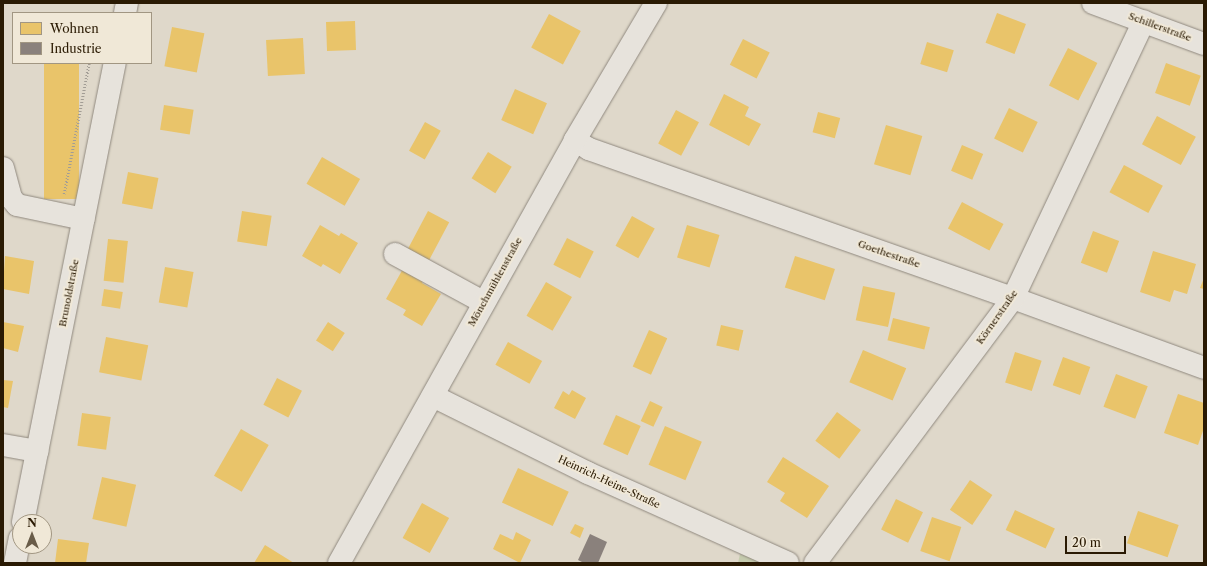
<!DOCTYPE html>
<html>
<head>
<meta charset="utf-8">
<style>
	body { margin:0 }
	#map { position:relative; width:1207px; height:566px; overflow:hidden; background:#dfd8ca; font-family:"Libre Caslon Text",serif }
	div>[style] { position:absolute }
	.green>* { inset:0; background:#c5cbae }
	.homes>* { inset:0; background:#e9c46a; transform-origin:0 0 }
	.industry>* { inset:0; background:#8a817c }
	.path>* { height:2.5px; margin-top:-1.25px; transform-origin:0; background:repeating-linear-gradient(90deg,#a29d95 0 1px,transparent 0 3px) }
	.roads { filter:drop-shadow(0 0 1px #8f887e) drop-shadow(0 0 1px #8f887e) }
	.minor>* { height:22px; margin:-11px; padding:0 11px; transform-origin:11px; border-radius:11px; background:#e7e3dc }
	span { translate:-50% -50%; white-space:nowrap; text-align:center; line-height:1.15; -webkit-text-stroke:4px #f0e8d7; paint-order:stroke }
	.street-label { font-size:10px; color:#2a1a03 }
	.frame { position:absolute; inset:0; border:4px solid #2a1a03; pointer-events:none }
	.legend { position:absolute; left:12px; top:12px; width:140px; height:52px; box-sizing:border-box; background:#f0e8d7; border:1px solid #a19682; margin:0; padding:5px 7px; list-style:none; font-size:12px; color:#2a1a03 }
	.legend li { display:flex; align-items:center; gap:8px; height:20px }
	.legend b { width:20px; border:1px solid #a19682 }
	.north { position:absolute; left:12px; top:514px; width:40px; height:40px; box-sizing:border-box; background:#f0e8d7; border:1px solid #a19682; border-radius:50%; rotate:0deg; font-size:11px; font-weight:700; line-height:16px; text-align:center; color:#2a1a03 }
	.north::after { content:''; display:block; margin:auto; width:14px; height:18px; background:#695c49; clip-path:polygon(50% 0,100% 100%,50% 72%,0 100%) }
	.scale { position:absolute; left:1065px; top:536px; width:61px; height:18px; box-sizing:border-box; border:2px solid #2a1a03; border-top:0; padding-left:5px; font-size:12px; line-height:14px; white-space:nowrap; color:#2a1a03; -webkit-text-stroke:3px #f0e8d7; paint-order:stroke }
</style>
</head>
<body>
<div id="map">
	<div class="green">
		<div style="clip-path:polygon(740px 554px,767px 562px,767px 563px,738px 563px)"></div>
	</div>
	<div class="homes">
		<div style="left:997px;top:13px;width:31px;height:32px;rotate:21deg"></div>
		<div style="left:549px;top:14px;width:36px;height:38px;rotate:28deg"></div>
		<div style="left:355px;top:21px;width:29px;height:29px;rotate:88deg"></div>
		<div style="left:172px;top:27px;width:33px;height:40px;rotate:11deg"></div>
		<div style="left:303px;top:38px;width:36px;height:37px;rotate:87deg"></div>
		<div style="left:743px;top:39px;width:30px;height:29px;rotate:27deg"></div>
		<div style="left:927px;top:42px;width:28px;height:23px;rotate:17deg"></div>
		<div style="left:1068px;top:48px;width:33px;height:42px;rotate:27deg"></div>
		<div style="left:44px;top:63px;width:35px;height:136px"></div>
		<div style="left:1166px;top:63px;width:37px;height:32px;rotate:20deg"></div>
		<div style="left:515px;top:89px;width:35px;height:34px;rotate:24deg"></div>
		<div style="clip-path:polygon(724px 94px,749px 107px,745px 116px,761px 124px,749px 146px,709px 125px)"></div>
		<div style="left:164px;top:105px;width:30px;height:25px;rotate:9deg"></div>
		<div style="left:1009px;top:108px;width:32px;height:34px;rotate:26deg"></div>
		<div style="left:676px;top:110px;width:26px;height:38px;rotate:28deg"></div>
		<div style="left:818px;top:112px;width:23px;height:21px;rotate:15deg"></div>
		<div style="left:1157px;top:116px;width:44px;height:32px;rotate:28deg"></div>
		<div style="left:425px;top:122px;width:18px;height:33px;rotate:29deg"></div>
		<div style="left:886px;top:125px;width:38px;height:41px;rotate:17deg"></div>
		<div style="left:962px;top:145px;width:23px;height:28px;rotate:23deg"></div>
		<div style="left:488px;top:152px;width:28px;height:31px;rotate:32deg"></div>
		<div style="left:322px;top:157px;width:44px;height:31px;rotate:30deg"></div>
		<div style="left:1124px;top:165px;width:44px;height:31px;rotate:28deg"></div>
		<div style="left:128px;top:172px;width:31px;height:32px;rotate:11deg"></div>
		<div style="left:962px;top:202px;width:47px;height:30px;rotate:28deg"></div>
		<div style="left:242px;top:211px;width:30px;height:31px;rotate:9deg"></div>
		<div style="left:428px;top:211px;width:24px;height:43px;rotate:28deg"></div>
		<div style="left:632px;top:216px;width:26px;height:34px;rotate:29deg"></div>
		<div style="clip-path:polygon(320px 225px,339px 236px,341px 233px,358px 243px,340px 274px,323px 264px,321px 267px,302px 256px)"></div>
		<div style="left:687px;top:225px;width:34px;height:34px;rotate:17deg"></div>
		<div style="left:1093px;top:231px;width:28px;height:34px;rotate:21deg"></div>
		<div style="left:567px;top:238px;width:30px;height:30px;rotate:27deg"></div>
		<div style="left:108px;top:239px;width:20px;height:42px;rotate:6deg"></div>
		<div style="clip-path:polygon(1153px 251px,1196px 264px,1187px 294px,1174px 290px,1170px 302px,1140px 292px)"></div>
		<div style="clip-path:polygon(5px 256px,34px 261px,29px 294px,3px 289px)"></div>
		<div style="left:795px;top:256px;width:42px;height:33px;rotate:18deg"></div>
		<div style="left:165px;top:267px;width:29px;height:36px;rotate:10deg"></div>
		<div style="clip-path:polygon(404px 267px,424px 279px,422px 283px,441px 294px,422px 326px,403px 315px,406px 310px,386px 299px)"></div>
		<div style="clip-path:polygon(1204px 278px,1204px 289px,1200px 288px)"></div>
		<div style="left:546px;top:282px;width:30px;height:39px;rotate:30deg"></div>
		<div style="left:863px;top:286px;width:33px;height:35px;rotate:12deg"></div>
		<div style="left:104px;top:289px;width:19px;height:17px;rotate:9deg"></div>
		<div style="left:893px;top:318px;width:38px;height:23px;rotate:14deg"></div>
		<div style="clip-path:polygon(3px 322px,24px 326px,18px 352px,3px 348px)"></div>
		<div style="left:328px;top:322px;width:20px;height:22px;rotate:33deg"></div>
		<div style="left:721px;top:325px;width:23px;height:21px;rotate:13deg"></div>
		<div style="left:649px;top:330px;width:20px;height:40px;rotate:24deg"></div>
		<div style="left:106px;top:337px;width:43px;height:36px;rotate:11deg"></div>
		<div style="left:508px;top:342px;width:39px;height:26px;rotate:29deg"></div>
		<div style="left:863px;top:350px;width:47px;height:35px;rotate:23deg"></div>
		<div style="left:1015px;top:352px;width:28px;height:32px;rotate:18deg"></div>
		<div style="left:1063px;top:357px;width:29px;height:30px;rotate:20deg"></div>
		<div style="left:1116px;top:374px;width:34px;height:35px;rotate:21deg"></div>
		<div style="left:277px;top:378px;width:28px;height:30px;rotate:27deg"></div>
		<div style="clip-path:polygon(3px 380px,13px 381px,8px 408px,3px 407px)"></div>
		<div style="clip-path:polygon(572px 390px,586px 398px,575px 419px,554px 408px,563px 391px,569px 395px)"></div>
		<div style="clip-path:polygon(1178px 394px,1204px 403px,1204px 428px,1198px 445px,1164px 433px)"></div>
		<div style="left:650px;top:401px;width:14px;height:22px;rotate:25deg"></div>
		<div style="left:837px;top:412px;width:30px;height:36px;rotate:37deg"></div>
		<div style="left:82px;top:413px;width:29px;height:33px;rotate:8deg"></div>
		<div style="left:616px;top:415px;width:27px;height:32px;rotate:24deg"></div>
		<div style="left:665px;top:426px;width:40px;height:42px;rotate:23deg"></div>
		<div style="left:241px;top:429px;width:32px;height:54px;rotate:30deg"></div>
		<div style="clip-path:polygon(783px 457px,829px 486px,807px 518px,780px 501px,785px 493px,767px 482px)"></div>
		<div style="left:518px;top:468px;width:56px;height:38px;rotate:25deg"></div>
		<div style="left:102px;top:477px;width:35px;height:43px;rotate:13deg"></div>
		<div style="left:970px;top:480px;width:27px;height:36px;rotate:34deg"></div>
		<div style="left:896px;top:499px;width:30px;height:34px;rotate:26deg"></div>
		<div style="left:422px;top:503px;width:31px;height:40px;rotate:29deg"></div>
		<div style="left:1015px;top:510px;width:44px;height:22px;rotate:25deg"></div>
		<div style="left:1138px;top:511px;width:43px;height:34px;rotate:19deg"></div>
		<div style="left:932px;top:517px;width:31px;height:36px;rotate:19deg"></div>
		<div style="clip-path:polygon(575px 524px,584px 528px,580px 538px,570px 533px)"></div>
		<div style="clip-path:polygon(516px 532px,531px 540px,520px 563px,493px 549px,500px 534px,513px 540px)"></div>
		<div style="clip-path:polygon(58px 539px,89px 543px,86px 563px,55px 563px)"></div>
		<div style="clip-path:polygon(265px 545px,294px 563px,254px 563px)"></div>
	</div>
	<div class="industry">
		<div style="clip-path:polygon(590px 534px,607px 542px,598px 563px,584px 563px,578px 560px)"></div>
	</div>
	<div class="path">
		<div style="left:64px;top:194px;width:133px;rotate:-79.2deg"></div>
	</div>
	<div class="roads">
		<div class="minor">
			<div style="left:1093px;top:3px;width:118px;rotate:20.3deg"></div>
			<div style="left:125px;top:13px;width:10px;rotate:-79deg"></div>
			<div style="left:575px;top:140px;width:17px;rotate:33deg"></div>
			<div style="left:589px;top:149px;width:449px;rotate:19.4deg"></div>
			<div style="left:1013px;top:298px;width:203px;rotate:20.1deg"></div>
			<div style="left:3px;top:168px;width:31px;rotate:75deg"></div>
			<div style="left:11px;top:198px;width:9px;rotate:49deg"></div>
			<div style="left:17px;top:205px;width:68px;rotate:11.8deg"></div>
			<div style="left:395px;top:254px;width:100px;rotate:28.6deg"></div>
			<div style="left:433px;top:396px;width:173px;rotate:26.4deg"></div>
			<div style="left:588px;top:473px;width:219px;rotate:24.2deg"></div>
			<div style="left:3px;top:445px;width:35px;rotate:10deg"></div>
			<div style="left:23px;top:522px;width:468px;rotate:-78.7deg"></div>
			<div style="left:15px;top:563px;width:25px;rotate:-79deg"></div>
			<div style="left:339px;top:563px;width:484px;rotate:-60.8deg"></div>
			<div style="left:575px;top:140px;width:159px;rotate:-59.4deg"></div>
			<div style="left:815px;top:563px;width:331px;rotate:-53.2deg"></div>
			<div style="left:1013px;top:298px;width:306px;rotate:-64.7deg"></div>
		</div>
	</div>
	<div class="street-label">
		<span style="left:1160px;top:27px;rotate:20deg">Schillerstraße</span>
		<span style="left:889px;top:254px;rotate:19deg">Goethestraße</span>
		<span style="left:495px;top:282px;rotate:-61deg">Mönchmühlenstraße</span>
		<span style="left:69px;top:293px;rotate:-79deg">Brunoldstraße</span>
		<span style="left:997px;top:317px;rotate:-55deg">Körnerstraße</span>
		<span style="left:609px;top:482px;rotate:25deg">Heinrich-Heine-Straße</span>
	</div>
	<div class="frame"></div>
	<ul class="legend">
	<li><b style="height:11px;background:#e9c46a"></b>Wohnen</li>
	<li><b style="height:11px;background:#8a817c"></b>Industrie</li>
	</ul>
	<div class="north">N</div>
	<div class="scale">20 m</div>
</div>
</body>
</html>
